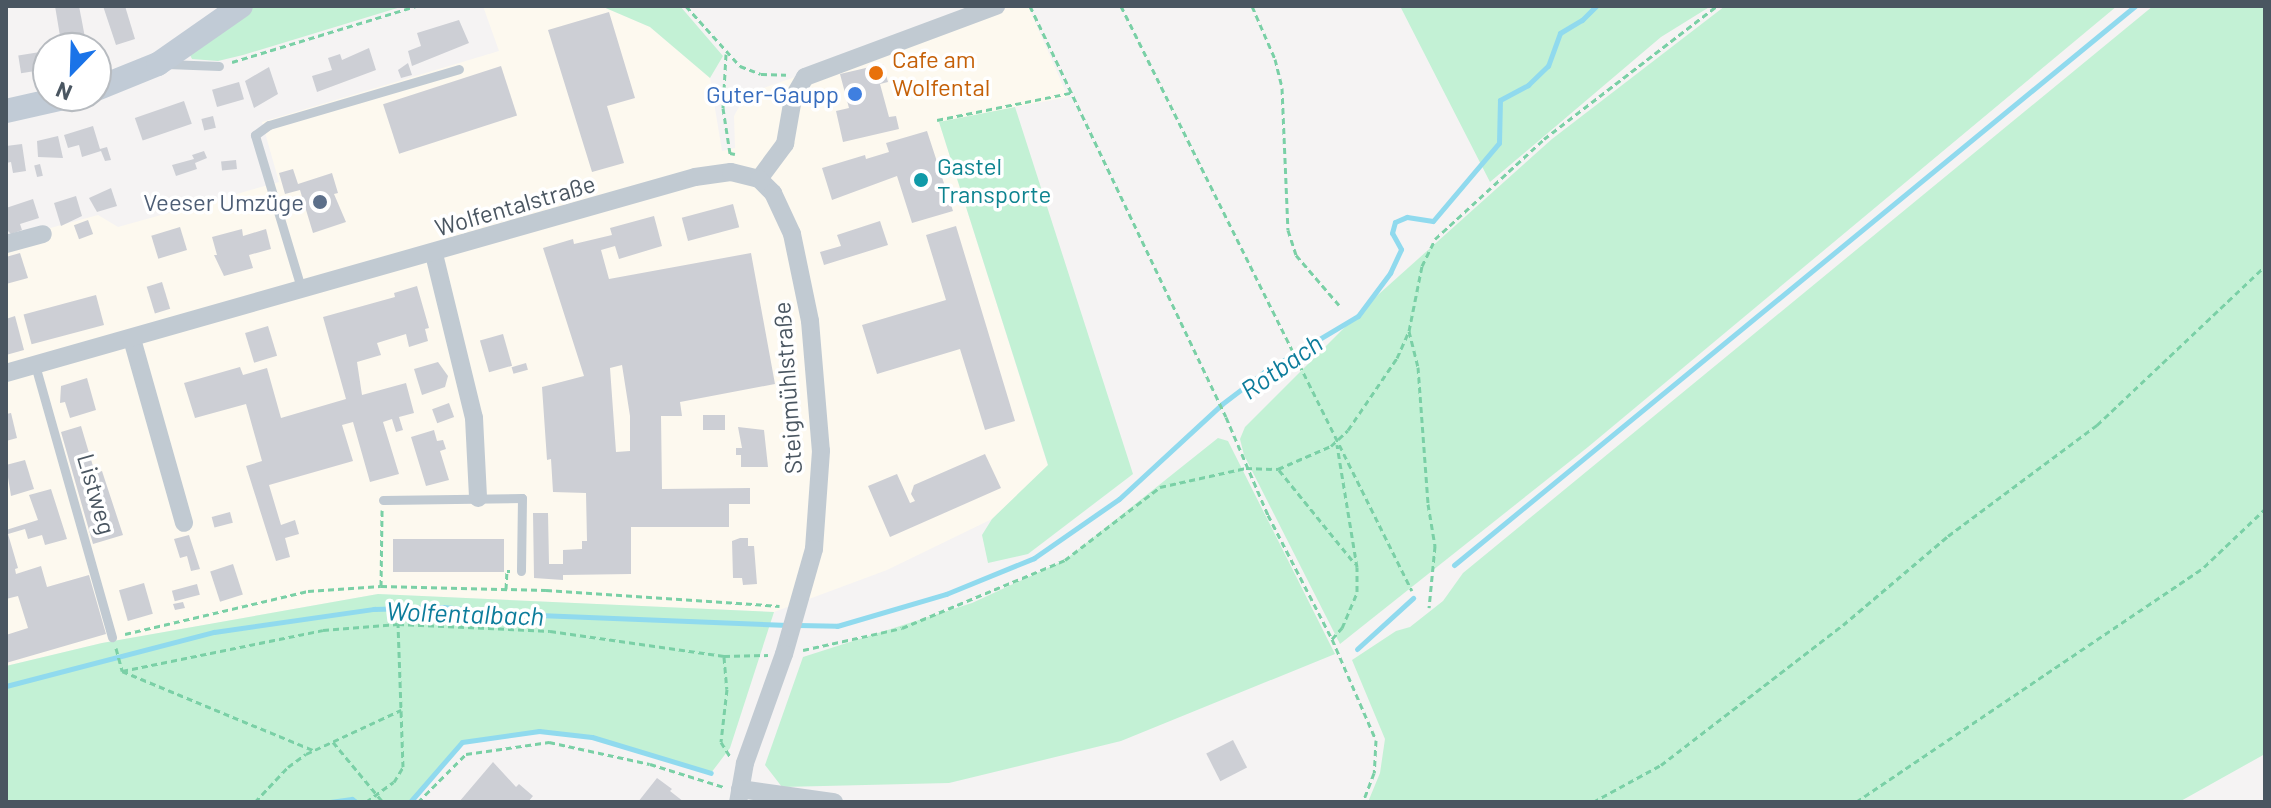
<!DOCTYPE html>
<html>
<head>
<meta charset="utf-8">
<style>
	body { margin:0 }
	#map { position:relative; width:2271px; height:808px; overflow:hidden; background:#f5f3f3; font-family:Barlow,sans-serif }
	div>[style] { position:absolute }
	.commercial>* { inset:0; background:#fdf9ef }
	.green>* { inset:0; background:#c3f1d5 }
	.stream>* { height:5px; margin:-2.5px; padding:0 2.5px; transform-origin:2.5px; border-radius:2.5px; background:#90daee }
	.building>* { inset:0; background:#cdcfd5; transform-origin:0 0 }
	.path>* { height:3px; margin-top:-1.5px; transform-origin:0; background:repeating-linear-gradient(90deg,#7ad0a6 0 6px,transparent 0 10px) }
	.lane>* { height:9px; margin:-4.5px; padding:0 4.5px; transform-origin:4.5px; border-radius:4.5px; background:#c1cad2 }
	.street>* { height:18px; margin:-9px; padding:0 9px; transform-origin:9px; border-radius:9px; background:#c1cad2 }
	.secondary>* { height:24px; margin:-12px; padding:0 12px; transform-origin:12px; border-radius:12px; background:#c1cbd6 }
	.dots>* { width:22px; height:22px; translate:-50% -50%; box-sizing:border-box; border:4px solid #fff; border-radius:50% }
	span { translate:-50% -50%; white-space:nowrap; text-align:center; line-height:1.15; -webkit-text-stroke:7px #fff; paint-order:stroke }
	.food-label { font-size:24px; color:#c56008 }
	.left { translate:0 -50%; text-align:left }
	.shop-label { font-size:24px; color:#366cbe }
	.right { translate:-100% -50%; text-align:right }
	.culture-label { font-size:24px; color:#0d838f }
	.service-label { font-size:24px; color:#4e5e75 }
	.street-label { font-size:24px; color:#4a5661 }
	.water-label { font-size:26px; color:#0c7c9b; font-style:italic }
	.frame { position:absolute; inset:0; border:8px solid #4a5661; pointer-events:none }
	.north { position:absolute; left:32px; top:32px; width:80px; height:80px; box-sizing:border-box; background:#fff; border:2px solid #b7bbc0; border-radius:50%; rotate:203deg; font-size:22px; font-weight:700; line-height:32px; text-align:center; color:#4a5661 }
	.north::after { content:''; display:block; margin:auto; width:28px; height:36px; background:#1a73e8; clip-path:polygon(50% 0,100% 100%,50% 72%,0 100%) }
</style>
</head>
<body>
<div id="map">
	<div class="commercial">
		<div style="clip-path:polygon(483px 6px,601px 6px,650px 27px,710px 78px,722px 151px,735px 148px,734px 116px,746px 94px,1000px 6px,1028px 6px,1068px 97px,939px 122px,1048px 466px,992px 519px,887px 570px,774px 612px,378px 594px,102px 643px,6px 666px,6px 240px,98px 215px,118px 227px,279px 182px,262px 122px,499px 51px)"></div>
	</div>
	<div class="green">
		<div style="clip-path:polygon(253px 6px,404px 6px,243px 55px,218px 61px,192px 59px,190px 55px)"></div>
		<div style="clip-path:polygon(601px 6px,680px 6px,723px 56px,710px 78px,650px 27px)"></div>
		<div style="clip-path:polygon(1400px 6px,1711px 6px,1661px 37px,1490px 182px)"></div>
		<div style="clip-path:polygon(1725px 6px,2117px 6px,1588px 447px,1340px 644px,1244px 455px,1240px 439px,1245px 427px,1370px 302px,1552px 139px)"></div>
		<div style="clip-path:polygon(2153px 6px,2265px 6px,2265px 754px,2179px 802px,1368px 802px,1380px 773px,1385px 739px,1352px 660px,1396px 631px,1410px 627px,1443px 601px,1463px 573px)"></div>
		<div style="clip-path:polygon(1015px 107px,1133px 474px,1028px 554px,988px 563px,982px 535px,992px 519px,1048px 465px,939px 122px)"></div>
		<div style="clip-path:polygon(1218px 438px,1228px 441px,1335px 654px,1121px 741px,949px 783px,782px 787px,765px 765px,803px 657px,972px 603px,1065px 560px)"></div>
		<div style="clip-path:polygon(378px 594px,774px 612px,730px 748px,711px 773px,592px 737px,538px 731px,462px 742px,410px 802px,6px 802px,6px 666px,102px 643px)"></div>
	</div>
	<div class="stream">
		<div style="left:1454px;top:565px;width:881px;rotate:-39.38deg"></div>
		<div style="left:798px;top:625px;width:39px;rotate:1deg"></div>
		<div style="left:837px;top:626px;width:114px;rotate:-16.4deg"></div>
		<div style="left:946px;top:594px;width:95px;rotate:-22.2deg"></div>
		<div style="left:1034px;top:558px;width:103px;rotate:-34.8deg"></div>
		<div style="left:1119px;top:499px;width:140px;rotate:-42.7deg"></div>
		<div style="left:1222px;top:404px;width:53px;rotate:-37.3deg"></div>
		<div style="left:1264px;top:372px;width:109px;rotate:-30.8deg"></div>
		<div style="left:1358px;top:316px;width:54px;rotate:-53.3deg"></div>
		<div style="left:1390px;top:273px;width:26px;rotate:-65deg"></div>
		<div style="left:1401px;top:249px;width:18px;rotate:-119deg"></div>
		<div style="left:1392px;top:233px;width:11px;rotate:-75deg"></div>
		<div style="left:1395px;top:222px;width:13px;rotate:-23deg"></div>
		<div style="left:1407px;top:217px;width:26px;rotate:9deg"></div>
		<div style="left:1433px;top:221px;width:102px;rotate:-49.8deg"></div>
		<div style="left:1499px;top:143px;width:43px;rotate:-88.7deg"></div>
		<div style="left:1500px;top:100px;width:32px;rotate:-28deg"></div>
		<div style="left:1528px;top:85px;width:28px;rotate:-44deg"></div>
		<div style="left:1548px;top:66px;width:35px;rotate:-70deg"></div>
		<div style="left:1560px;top:33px;width:26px;rotate:-31deg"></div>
		<div style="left:1582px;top:20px;width:20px;rotate:-45deg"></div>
		<div style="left:1357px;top:649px;width:76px;rotate:-42.3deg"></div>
		<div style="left:6px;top:686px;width:215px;rotate:-14.6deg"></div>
		<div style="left:214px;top:632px;width:162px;rotate:-8.2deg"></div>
		<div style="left:374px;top:609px;width:69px;rotate:-1.7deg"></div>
		<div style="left:443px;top:607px;width:70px;rotate:5.7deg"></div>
		<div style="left:513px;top:614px;width:275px;rotate:2.3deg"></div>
		<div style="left:330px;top:802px;width:22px;rotate:-8deg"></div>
		<div style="left:352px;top:799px;width:5px;rotate:37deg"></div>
		<div style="left:410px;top:802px;width:79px;rotate:-49.1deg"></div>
		<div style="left:462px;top:742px;width:78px;rotate:-8.1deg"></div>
		<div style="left:539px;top:731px;width:53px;rotate:6.5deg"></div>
		<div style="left:592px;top:737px;width:124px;rotate:16.8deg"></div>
	</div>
	<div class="building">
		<div style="clip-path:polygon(55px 6px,79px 6px,87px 48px,62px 48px)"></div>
		<div style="clip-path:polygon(103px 6px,125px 6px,135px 39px,116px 45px)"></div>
		<div style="clip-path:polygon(609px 12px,635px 98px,607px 106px,624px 163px,592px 172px,548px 30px)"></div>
		<div style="clip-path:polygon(459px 20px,469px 43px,412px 66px,408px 51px,421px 46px,417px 33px)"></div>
		<div style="clip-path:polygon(369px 48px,376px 70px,317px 92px,312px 76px,332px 70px,328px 58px,340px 54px,342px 60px)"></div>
		<div style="left:40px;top:52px;width:18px;height:22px;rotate:81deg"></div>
		<div style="clip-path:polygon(408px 63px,412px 75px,401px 78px,398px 70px)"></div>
		<div style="clip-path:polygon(883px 64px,888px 82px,880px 84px,889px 117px,896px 116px,899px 129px,843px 142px,836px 111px,849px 108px,840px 74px)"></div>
		<div style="left:501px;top:66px;width:52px;height:124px;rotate:72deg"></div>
		<div style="clip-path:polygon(269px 67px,278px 94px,254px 108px,245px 81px)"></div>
		<div style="left:239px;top:82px;width:18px;height:28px;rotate:74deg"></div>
		<div style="left:184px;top:101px;width:24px;height:52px;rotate:71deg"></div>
		<div style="left:213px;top:116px;width:12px;height:12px;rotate:76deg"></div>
		<div style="clip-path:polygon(93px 126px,100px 149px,107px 147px,111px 160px,105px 161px,101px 151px,82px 157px,79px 145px,68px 148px,64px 135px)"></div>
		<div style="clip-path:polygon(927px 131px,953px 211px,912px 223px,897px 176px,832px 200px,822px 168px,865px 155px,866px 159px,889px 152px,886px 143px)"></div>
		<div style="clip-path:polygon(58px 136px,63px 158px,38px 157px,37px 141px)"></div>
		<div style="clip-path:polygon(22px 144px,26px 171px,13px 173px,11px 162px,6px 163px,6px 146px)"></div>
		<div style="clip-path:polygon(204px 151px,207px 158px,195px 163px,197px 169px,176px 176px,172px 165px,194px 159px,192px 155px)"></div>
		<div style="left:236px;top:160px;width:9px;height:15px;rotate:84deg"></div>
		<div style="left:40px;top:164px;width:12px;height:6px;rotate:76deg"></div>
		<div style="clip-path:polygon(293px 169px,298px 184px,332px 173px,338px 193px,334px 194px,346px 222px,313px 233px,300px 190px,285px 194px,279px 173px)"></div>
		<div style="clip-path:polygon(111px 188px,117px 206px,97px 212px,89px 198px)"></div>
		<div style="clip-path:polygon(76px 196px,82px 216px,61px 226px,54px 203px)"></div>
		<div style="clip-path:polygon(33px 199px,39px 218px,20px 224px,22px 230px,11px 234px,6px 229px,6px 208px)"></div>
		<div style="left:733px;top:204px;width:24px;height:53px;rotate:75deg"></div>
		<div style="clip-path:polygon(evenodd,654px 216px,662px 246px,619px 259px,615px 246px,601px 250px,609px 279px,751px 253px,775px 384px,680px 402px,682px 416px,661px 416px,662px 489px,750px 488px,750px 504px,729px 504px,729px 527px,631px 527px,631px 574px,563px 575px,563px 580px,534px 578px,533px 513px,548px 513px,549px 564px,563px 564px,563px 550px,582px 549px,582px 541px,587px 541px,586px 493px,553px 492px,551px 459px,547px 460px,542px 387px,584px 376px,543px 248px,573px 239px,574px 244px,612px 235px,610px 228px,654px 216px,622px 365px,630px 416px,630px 451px,616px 452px,610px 368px,622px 365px)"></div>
		<div style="left:88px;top:220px;width:15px;height:15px;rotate:70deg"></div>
		<div style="clip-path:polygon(880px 221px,888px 245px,824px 265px,820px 252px,841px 246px,837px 235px)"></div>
		<div style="clip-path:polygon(956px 226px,1015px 421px,985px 430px,960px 349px,877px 374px,862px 325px,946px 300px,926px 235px)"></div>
		<div style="left:180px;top:227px;width:24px;height:30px;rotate:73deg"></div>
		<div style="clip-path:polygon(242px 229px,243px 236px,266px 229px,271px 249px,249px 255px,253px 268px,224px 276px,214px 255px,217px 255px,212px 237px)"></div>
		<div style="clip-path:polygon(20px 253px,28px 278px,6px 284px,6px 257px)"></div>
		<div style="left:162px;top:282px;width:28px;height:16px;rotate:73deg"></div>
		<div style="clip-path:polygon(417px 286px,429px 328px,425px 329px,428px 341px,409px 347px,406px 334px,377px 343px,381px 355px,357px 362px,362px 395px,406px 383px,414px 413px,399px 417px,403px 430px,396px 432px,392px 419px,383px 422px,399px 474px,370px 482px,353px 422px,342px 425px,353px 461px,269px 485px,281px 525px,295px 520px,299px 534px,285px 538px,290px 557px,276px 561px,246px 466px,262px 461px,246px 404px,195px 418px,184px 383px,240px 367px,243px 375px,267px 368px,281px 418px,346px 399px,323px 317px,395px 297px,394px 293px)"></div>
		<div style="left:96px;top:295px;width:31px;height:75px;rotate:75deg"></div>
		<div style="clip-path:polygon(15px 316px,24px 350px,6px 355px,6px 319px)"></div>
		<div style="left:268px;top:326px;width:31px;height:24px;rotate:73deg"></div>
		<div style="left:503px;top:334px;width:33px;height:24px;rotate:74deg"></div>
		<div style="clip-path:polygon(438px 362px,448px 376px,445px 387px,422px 395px,414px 369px)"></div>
		<div style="left:526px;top:363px;width:7px;height:15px;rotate:74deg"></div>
		<div style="clip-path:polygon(87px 378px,96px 410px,70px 418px,65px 402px,60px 403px,61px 386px)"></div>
		<div style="left:449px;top:403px;width:15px;height:18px;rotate:70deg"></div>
		<div style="clip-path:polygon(11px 413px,17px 438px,6px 441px,6px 414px)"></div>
		<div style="left:725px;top:415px;width:15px;height:22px;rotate:90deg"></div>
		<div style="clip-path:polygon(81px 426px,95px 473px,102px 471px,123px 535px,93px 544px,61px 432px)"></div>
		<div style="clip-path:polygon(738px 427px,764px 430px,768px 467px,741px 467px,741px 455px,736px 455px,736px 448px,742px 448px)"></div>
		<div style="clip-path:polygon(434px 430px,437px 441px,443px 440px,446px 449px,440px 451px,449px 480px,426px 486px,411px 437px)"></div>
		<div style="clip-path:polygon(985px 454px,1001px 488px,890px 537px,868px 486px,897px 474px,910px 503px,915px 501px,911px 494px,914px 485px)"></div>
		<div style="clip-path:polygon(25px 460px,34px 489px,11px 496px,6px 465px)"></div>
		<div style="clip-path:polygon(51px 489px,67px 539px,45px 545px,42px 535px,28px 539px,25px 529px,8px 534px,18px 568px,15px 569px,16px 574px,41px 566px,47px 587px,89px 575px,106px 634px,6px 663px,6px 635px,28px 628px,18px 596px,6px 599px,6px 530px,38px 520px,29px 495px)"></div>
		<div style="left:230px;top:512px;width:11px;height:19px;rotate:75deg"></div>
		<div style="clip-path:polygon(189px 535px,200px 569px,191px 571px,187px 556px,180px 558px,174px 539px)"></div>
		<div style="clip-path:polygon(740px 538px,748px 538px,748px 546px,754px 546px,757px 584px,743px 585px,742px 578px,733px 578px,732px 541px)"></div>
		<div style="left:504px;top:539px;width:33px;height:111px;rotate:90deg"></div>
		<div style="left:233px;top:564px;width:32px;height:24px;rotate:72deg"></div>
		<div style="left:144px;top:583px;width:32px;height:26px;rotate:74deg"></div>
		<div style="left:197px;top:584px;width:11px;height:26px;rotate:75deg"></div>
		<div style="clip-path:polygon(183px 602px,185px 608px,175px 610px,173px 604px)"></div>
		<div style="left:1233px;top:740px;width:31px;height:30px;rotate:63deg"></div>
		<div style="clip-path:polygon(493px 762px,516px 787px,519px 784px,533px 796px,528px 802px,459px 802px)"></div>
		<div style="clip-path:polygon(657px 778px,672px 789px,670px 791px,684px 802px,638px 802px)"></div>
	</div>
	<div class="path">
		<div style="left:686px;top:6px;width:81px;rotate:48deg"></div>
		<div style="left:740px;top:66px;width:22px;rotate:21deg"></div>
		<div style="left:761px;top:74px;width:25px;rotate:2deg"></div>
		<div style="left:1030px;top:6px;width:455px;rotate:64.5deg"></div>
		<div style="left:1226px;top:417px;width:107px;rotate:66.8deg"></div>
		<div style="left:1268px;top:515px;width:140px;rotate:62.7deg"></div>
		<div style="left:1332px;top:639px;width:110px;rotate:66.5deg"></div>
		<div style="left:1376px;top:740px;width:33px;rotate:93deg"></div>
		<div style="left:1374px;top:773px;width:31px;rotate:111deg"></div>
		<div style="left:1121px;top:6px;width:653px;rotate:63.55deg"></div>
		<div style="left:1252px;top:6px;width:58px;rotate:66.5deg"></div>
		<div style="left:1275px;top:59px;width:30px;rotate:76deg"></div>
		<div style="left:1282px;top:88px;width:142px;rotate:87.6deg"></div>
		<div style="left:1288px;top:230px;width:26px;rotate:72deg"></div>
		<div style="left:1296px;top:255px;width:66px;rotate:49.3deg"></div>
		<div style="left:726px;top:54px;width:54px;rotate:93.2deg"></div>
		<div style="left:723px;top:108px;width:46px;rotate:81.2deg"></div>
		<div style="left:730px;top:153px;width:5px;rotate:11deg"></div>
		<div style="left:232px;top:62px;width:192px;rotate:-16.9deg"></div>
		<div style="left:937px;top:120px;width:136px;rotate:-11.5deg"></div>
		<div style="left:1409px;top:331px;width:37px;rotate:76deg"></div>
		<div style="left:1418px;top:367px;width:137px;rotate:85.8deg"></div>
		<div style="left:1428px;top:504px;width:43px;rotate:80.5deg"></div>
		<div style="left:1435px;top:546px;width:62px;rotate:95.5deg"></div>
		<div style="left:1279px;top:470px;width:121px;rotate:51deg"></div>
		<div style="left:381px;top:586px;width:76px;rotate:-89.2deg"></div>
		<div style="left:506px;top:589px;width:18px;rotate:-87deg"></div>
		<div style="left:507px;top:571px;width:3px"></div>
		<div style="left:125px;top:634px;width:188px;rotate:-13.2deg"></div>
		<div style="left:308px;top:591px;width:73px;rotate:-3.9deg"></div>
		<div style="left:381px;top:586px;width:165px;rotate:1.4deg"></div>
		<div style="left:546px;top:590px;width:234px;rotate:3.9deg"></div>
		<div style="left:1332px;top:639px;width:15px;rotate:-48deg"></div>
		<div style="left:1342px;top:628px;width:39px;rotate:-67deg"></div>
		<div style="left:1357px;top:592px;width:25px;rotate:-90deg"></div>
		<div style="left:1357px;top:567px;width:124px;rotate:-99.3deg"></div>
		<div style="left:116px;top:648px;width:24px;rotate:75deg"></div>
		<div style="left:803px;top:650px;width:101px;rotate:-12.5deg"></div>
		<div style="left:902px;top:628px;width:177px;rotate:-22.6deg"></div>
		<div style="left:1065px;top:560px;width:120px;rotate:-37.5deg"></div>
		<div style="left:1160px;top:487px;width:88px;rotate:-12.5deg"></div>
		<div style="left:1246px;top:468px;width:32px;rotate:2deg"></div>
		<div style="left:1278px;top:469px;width:58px;rotate:-23.5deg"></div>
		<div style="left:1331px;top:446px;width:23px;rotate:-43deg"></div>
		<div style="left:1348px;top:430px;width:87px;rotate:-55.8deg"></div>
		<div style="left:1397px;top:358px;width:30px;rotate:-66deg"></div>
		<div style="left:1409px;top:331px;width:66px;rotate:-78.7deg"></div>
		<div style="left:1422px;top:266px;width:30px;rotate:-64deg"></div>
		<div style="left:1435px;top:239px;width:148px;rotate:-42.5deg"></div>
		<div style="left:1544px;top:139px;width:218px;rotate:-37.6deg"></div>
		<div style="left:724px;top:657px;width:32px;rotate:85deg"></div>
		<div style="left:727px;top:689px;width:53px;rotate:96.5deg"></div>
		<div style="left:721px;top:742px;width:19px;rotate:58deg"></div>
		<div style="left:122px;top:671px;width:205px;rotate:-11.5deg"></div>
		<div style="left:323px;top:630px;width:75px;rotate:-4.6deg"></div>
		<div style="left:398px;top:624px;width:152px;rotate:2.6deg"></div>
		<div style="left:550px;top:631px;width:176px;rotate:8.2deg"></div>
		<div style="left:724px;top:656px;width:44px;rotate:-1.3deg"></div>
		<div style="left:122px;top:671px;width:207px;rotate:22.5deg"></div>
		<div style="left:333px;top:742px;width:78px;rotate:50.2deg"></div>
		<div style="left:255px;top:802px;width:48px;rotate:-46.7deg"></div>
		<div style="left:288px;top:767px;width:22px;rotate:-36deg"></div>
		<div style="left:306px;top:754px;width:105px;rotate:-24.9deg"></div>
		<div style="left:366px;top:802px;width:34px;rotate:-36deg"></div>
		<div style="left:394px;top:782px;width:17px;rotate:-59deg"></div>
		<div style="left:403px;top:767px;width:143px;rotate:-92deg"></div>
		<div style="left:418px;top:802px;width:68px;rotate:-45deg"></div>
		<div style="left:466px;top:754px;width:84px;rotate:-8.2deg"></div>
		<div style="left:549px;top:742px;width:103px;rotate:12.3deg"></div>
		<div style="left:650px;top:764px;width:77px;rotate:17.3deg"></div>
		<div style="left:1593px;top:802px;width:77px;rotate:-28.6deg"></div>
		<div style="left:1661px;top:765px;width:230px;rotate:-37.6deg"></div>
		<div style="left:1843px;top:625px;width:138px;rotate:-40.3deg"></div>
		<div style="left:1948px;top:536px;width:186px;rotate:-36.7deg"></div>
		<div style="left:2097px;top:425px;width:231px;rotate:-43.4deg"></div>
		<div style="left:1856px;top:802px;width:420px;rotate:-34deg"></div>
		<div style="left:2204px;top:567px;width:84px;rotate:-43.6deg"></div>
	</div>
	<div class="lane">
		<div style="left:167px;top:64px;width:52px;rotate:2.2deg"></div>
		<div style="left:302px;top:291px;width:163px;rotate:-106.8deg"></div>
		<div style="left:255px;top:135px;width:17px;rotate:-36deg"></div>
		<div style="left:269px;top:125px;width:198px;rotate:-16.4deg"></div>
		<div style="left:35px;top:365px;width:283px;rotate:74.2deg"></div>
		<div style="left:383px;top:500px;width:139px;rotate:-0.8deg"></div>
		<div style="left:522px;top:498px;width:73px;rotate:90.8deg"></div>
	</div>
	<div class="street">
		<div style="left:759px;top:179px;width:44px;rotate:-53.4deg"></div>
		<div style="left:785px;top:144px;width:47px;rotate:-80.1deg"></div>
		<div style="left:793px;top:98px;width:24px;rotate:-60deg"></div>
		<div style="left:805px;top:77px;width:204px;rotate:-20.4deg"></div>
		<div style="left:6px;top:244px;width:38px;rotate:-15deg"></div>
		<div style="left:434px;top:254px;width:169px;rotate:76.3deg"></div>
		<div style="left:474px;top:418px;width:80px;rotate:87.1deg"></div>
		<div style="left:132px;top:339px;width:191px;rotate:74.2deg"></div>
		<div style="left:6px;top:373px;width:716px;rotate:-15.88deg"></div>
		<div style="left:695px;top:177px;width:36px;rotate:-8deg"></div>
		<div style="left:731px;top:172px;width:29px;rotate:14deg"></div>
		<div style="left:759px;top:179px;width:20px;rotate:45deg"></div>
		<div style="left:773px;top:193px;width:45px;rotate:65.1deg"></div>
		<div style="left:792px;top:234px;width:89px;rotate:78.3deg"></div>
		<div style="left:810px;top:321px;width:130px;rotate:85.2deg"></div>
		<div style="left:821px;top:451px;width:98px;rotate:94.1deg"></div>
		<div style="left:814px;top:549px;width:109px;rotate:105.9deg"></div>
		<div style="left:784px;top:654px;width:116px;rotate:109.7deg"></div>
		<div style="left:745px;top:763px;width:40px;rotate:100deg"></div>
		<div style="left:740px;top:789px;width:95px;rotate:7.9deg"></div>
	</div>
	<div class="secondary">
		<div style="left:96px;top:89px;width:67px;rotate:-22deg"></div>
		<div style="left:158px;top:64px;width:101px;rotate:-34.9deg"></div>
		<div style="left:6px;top:111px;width:68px;rotate:-12.8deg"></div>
	</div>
	<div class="dots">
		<div style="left:876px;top:73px;background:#e8710a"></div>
		<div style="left:855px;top:94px;background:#3f7fe0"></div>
		<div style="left:921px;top:180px;background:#0f9aa8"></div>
		<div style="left:320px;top:202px;background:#5c6f8a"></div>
	</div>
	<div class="food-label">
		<span class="left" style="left:892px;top:73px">Cafe am<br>Wolfental</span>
	</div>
	<div class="shop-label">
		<span class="right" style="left:839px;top:94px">Guter-Gaupp</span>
	</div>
	<div class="culture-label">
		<span class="left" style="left:937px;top:180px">Gastel<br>Transporte</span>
	</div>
	<div class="service-label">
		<span class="right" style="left:304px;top:202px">Veeser Umzüge</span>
	</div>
	<div class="street-label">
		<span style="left:515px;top:205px;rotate:-16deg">Wolfentalstraße</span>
		<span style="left:787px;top:388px;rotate:-94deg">Steigmühlstraße</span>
		<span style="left:97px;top:494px;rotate:74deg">Listweg</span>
	</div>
	<div class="water-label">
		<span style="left:1281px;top:366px;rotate:-35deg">Rotbach</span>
		<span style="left:465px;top:613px;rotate:2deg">Wolfentalbach</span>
	</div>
	<div class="frame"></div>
	<div class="north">N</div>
</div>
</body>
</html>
